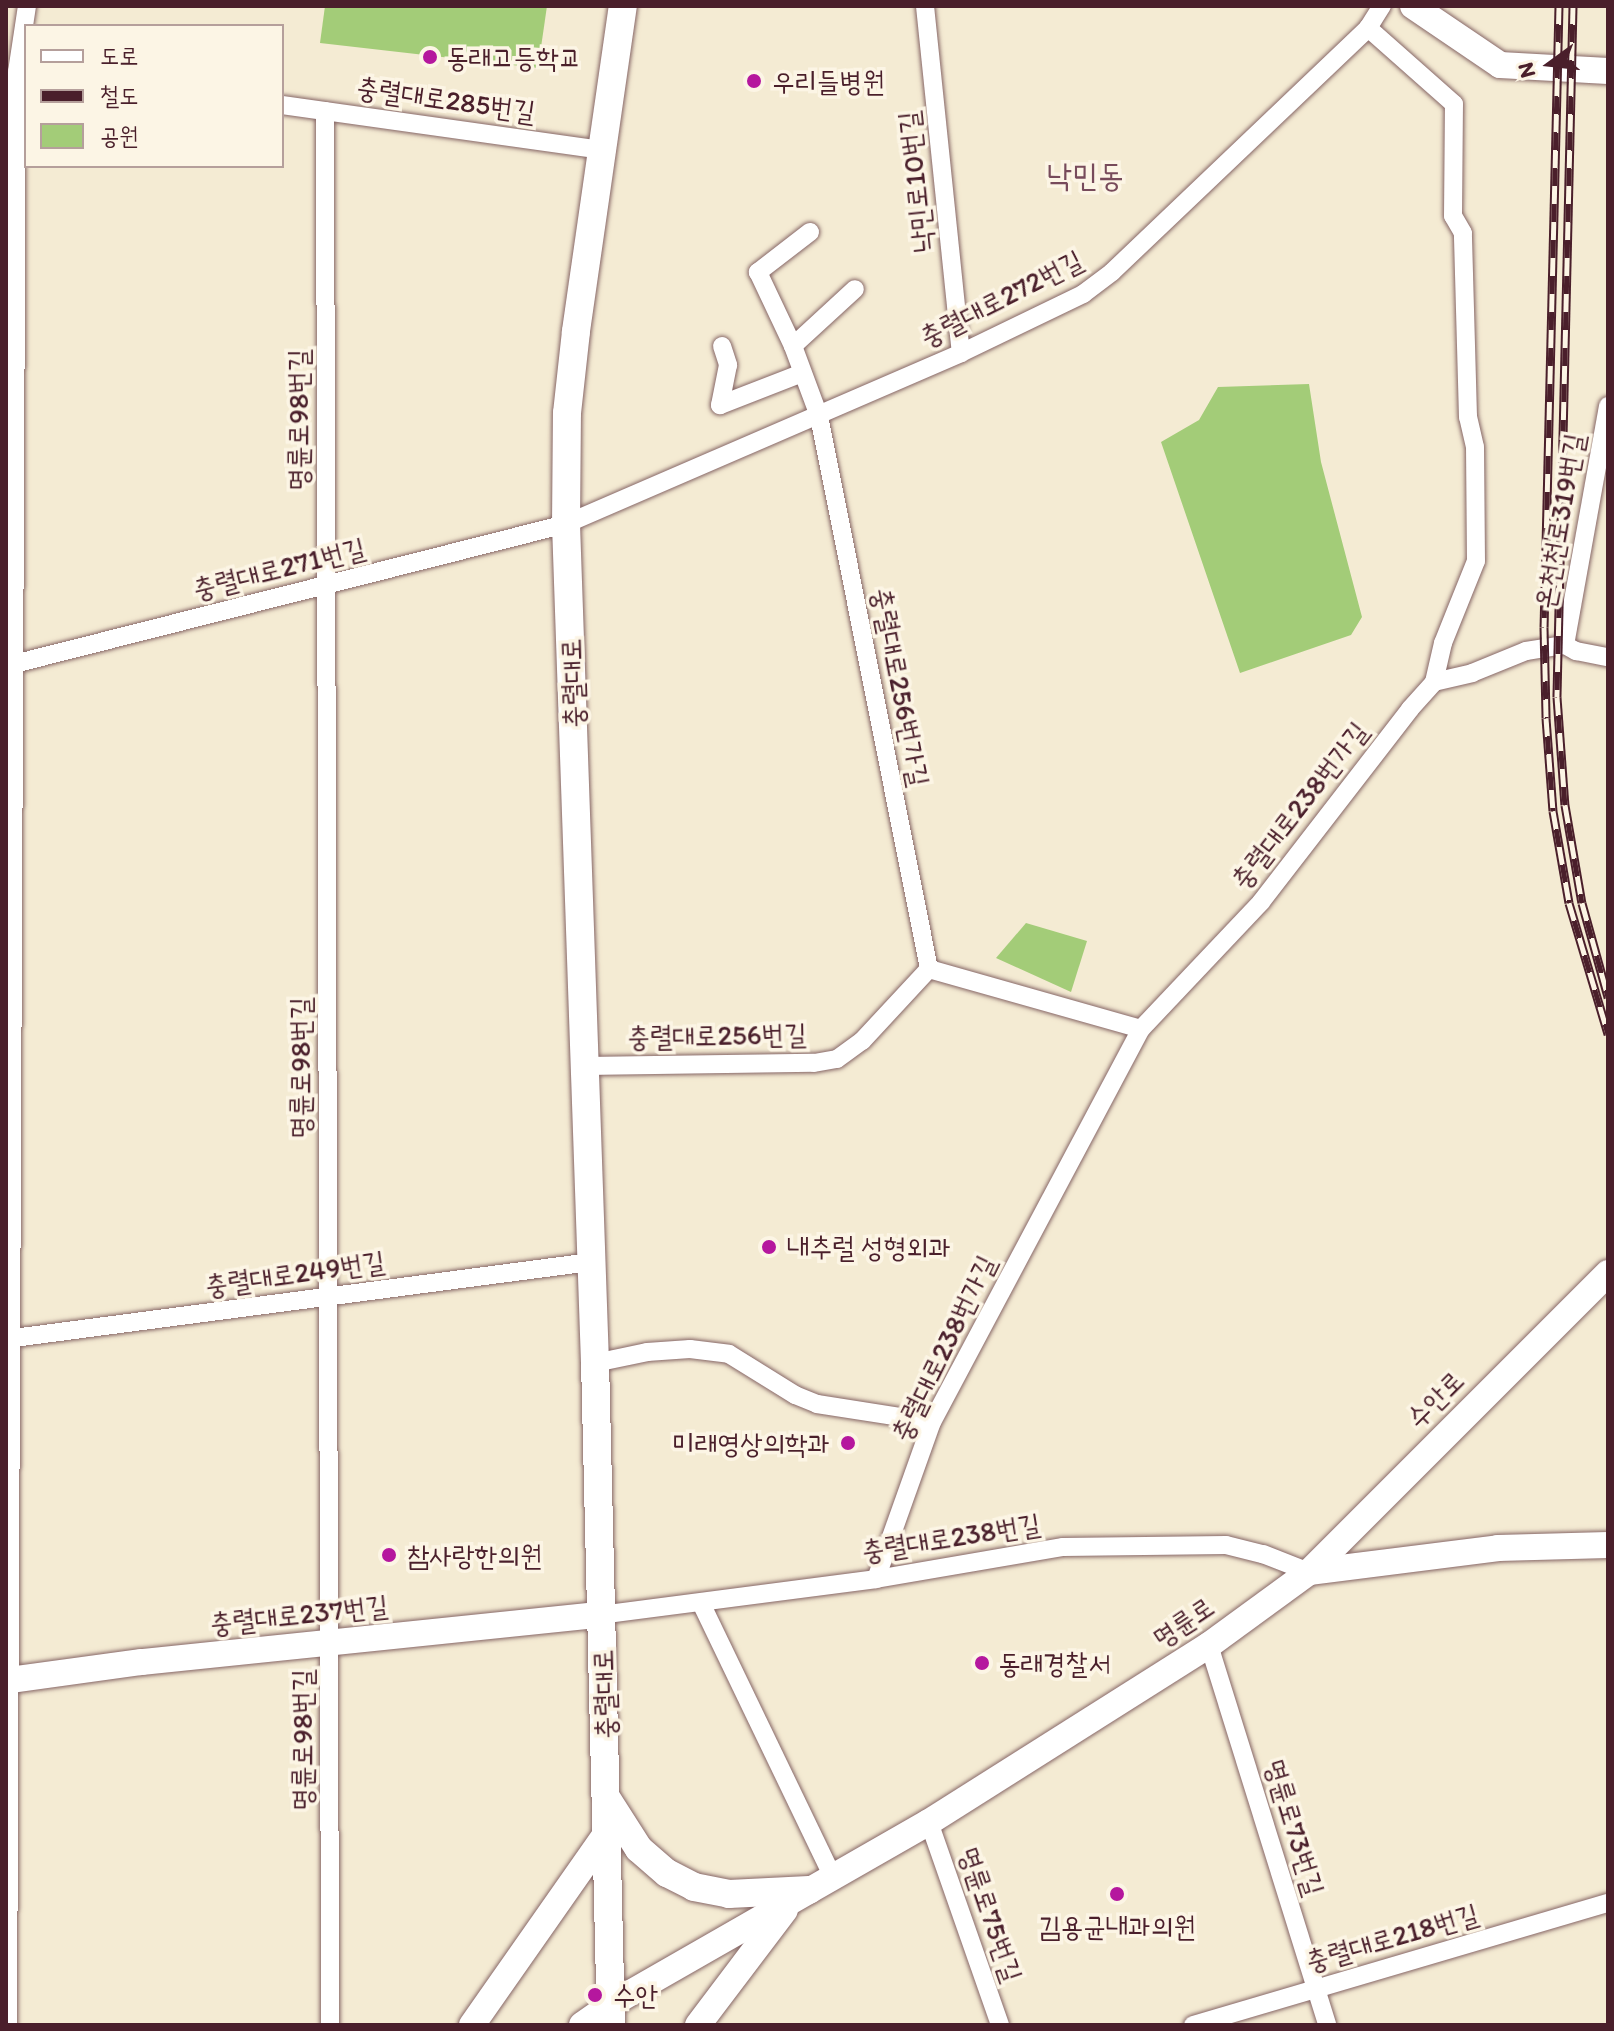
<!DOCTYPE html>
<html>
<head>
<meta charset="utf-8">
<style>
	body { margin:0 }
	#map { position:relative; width:1614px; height:2031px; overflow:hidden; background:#f4ebd3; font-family:Itim,"Poor Story",sans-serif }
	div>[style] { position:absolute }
	.green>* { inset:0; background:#a3cc78 }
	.roads { filter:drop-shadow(0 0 2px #866666) drop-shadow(0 0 2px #866666) }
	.street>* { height:18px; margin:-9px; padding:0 9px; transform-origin:9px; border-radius:9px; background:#fff }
	.secondary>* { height:26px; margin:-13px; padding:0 13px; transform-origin:13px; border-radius:13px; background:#fff }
	.primary>* { height:28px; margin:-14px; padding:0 14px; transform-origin:14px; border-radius:14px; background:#fff }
	.rail>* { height:9px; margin-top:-4.5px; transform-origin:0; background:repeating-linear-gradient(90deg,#fcf5e5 0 18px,#4a1f2b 0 36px); box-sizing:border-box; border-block:2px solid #4a1f2b }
	.dots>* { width:22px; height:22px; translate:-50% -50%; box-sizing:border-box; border:4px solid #fcf5e5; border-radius:50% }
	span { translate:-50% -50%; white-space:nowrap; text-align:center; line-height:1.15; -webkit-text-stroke:7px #fcf5e5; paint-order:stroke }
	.poi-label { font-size:28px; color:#4a1f2b }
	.left { translate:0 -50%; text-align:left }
	.right { translate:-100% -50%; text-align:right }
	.street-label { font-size:28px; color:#4a1f2b }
	.quarter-label { font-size:32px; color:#774b5b }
	.frame { position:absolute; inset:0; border:8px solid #4a1f2b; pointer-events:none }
	.legend { position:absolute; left:24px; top:24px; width:260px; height:144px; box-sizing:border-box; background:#fcf5e5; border:2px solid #b59f9b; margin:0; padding:10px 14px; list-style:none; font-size:24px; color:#4a1f2b }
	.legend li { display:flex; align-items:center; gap:16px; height:40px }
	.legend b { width:40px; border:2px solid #b59f9b }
	.north { position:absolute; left:1510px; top:24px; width:80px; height:80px; -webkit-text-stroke:6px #fcf5e5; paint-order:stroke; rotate:255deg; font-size:22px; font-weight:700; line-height:32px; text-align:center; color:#4a1f2b }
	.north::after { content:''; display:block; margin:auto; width:28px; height:36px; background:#4a1f2b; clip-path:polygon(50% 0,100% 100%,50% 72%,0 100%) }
</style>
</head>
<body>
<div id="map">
	<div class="green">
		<div style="clip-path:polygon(325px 6px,547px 6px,538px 68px,320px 43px)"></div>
		<div style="clip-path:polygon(1309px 384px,1321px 462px,1362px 617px,1351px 635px,1240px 673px,1161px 442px,1199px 420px,1218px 387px)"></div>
		<div style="clip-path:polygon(1026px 923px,1087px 941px,1071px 992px,996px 958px)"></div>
	</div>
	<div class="roads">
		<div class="street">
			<div style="left:925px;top:6px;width:349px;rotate:84.1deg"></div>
			<div style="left:282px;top:105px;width:324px;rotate:8deg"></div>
			<div style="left:325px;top:111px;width:1914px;rotate:89.85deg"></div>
			<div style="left:810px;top:232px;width:66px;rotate:142.4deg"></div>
			<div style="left:758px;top:272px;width:82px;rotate:64.7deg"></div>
			<div style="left:793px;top:346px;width:75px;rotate:69.6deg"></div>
			<div style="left:819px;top:416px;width:564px;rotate:78.75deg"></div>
			<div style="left:722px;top:346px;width:20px;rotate:72deg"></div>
			<div style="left:728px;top:365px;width:41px;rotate:101.3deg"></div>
			<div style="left:720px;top:405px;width:88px;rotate:-21.3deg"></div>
			<div style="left:793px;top:346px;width:84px;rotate:-42.6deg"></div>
			<div style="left:1565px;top:645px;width:243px;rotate:-79.8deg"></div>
			<div style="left:6px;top:666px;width:578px;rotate:-14.23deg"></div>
			<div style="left:566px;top:524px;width:430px;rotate:-23.4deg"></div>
			<div style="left:961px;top:353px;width:136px;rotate:-25.8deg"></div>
			<div style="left:1083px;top:294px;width:36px;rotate:-37deg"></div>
			<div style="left:1112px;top:272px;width:354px;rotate:-43.6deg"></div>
			<div style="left:1368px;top:28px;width:26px;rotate:-58deg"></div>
			<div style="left:1434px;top:682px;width:39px;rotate:-13deg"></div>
			<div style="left:1472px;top:673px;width:58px;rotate:-22.2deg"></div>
			<div style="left:1526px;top:651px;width:39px;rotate:-9deg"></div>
			<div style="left:1565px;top:645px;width:13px;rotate:29deg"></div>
			<div style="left:1576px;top:651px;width:33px;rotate:11deg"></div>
			<div style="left:585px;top:1066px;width:229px;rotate:-0.8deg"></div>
			<div style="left:814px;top:1063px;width:23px;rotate:-10deg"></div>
			<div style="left:837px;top:1059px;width:31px;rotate:-36deg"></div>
			<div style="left:862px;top:1041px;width:98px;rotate:-47.1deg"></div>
			<div style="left:929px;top:969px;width:220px;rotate:15.8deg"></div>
			<div style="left:6px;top:1339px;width:590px;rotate:-7.5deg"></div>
			<div style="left:595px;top:1363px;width:53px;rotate:-11.9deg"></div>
			<div style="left:647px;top:1352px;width:43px;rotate:-4deg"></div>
			<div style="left:690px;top:1349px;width:39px;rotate:7deg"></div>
			<div style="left:729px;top:1354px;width:78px;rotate:31.8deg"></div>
			<div style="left:795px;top:1395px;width:24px;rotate:22deg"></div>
			<div style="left:817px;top:1404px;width:116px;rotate:8.9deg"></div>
			<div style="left:876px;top:1579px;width:167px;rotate:-70.4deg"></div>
			<div style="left:932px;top:1422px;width:445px;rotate:-62deg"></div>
			<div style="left:1141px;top:1029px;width:175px;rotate:-46.6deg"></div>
			<div style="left:1261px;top:902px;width:244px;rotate:-52.3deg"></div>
			<div style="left:1410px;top:709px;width:36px;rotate:-48deg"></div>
			<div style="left:1434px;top:682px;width:40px;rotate:-77deg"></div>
			<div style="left:1443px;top:643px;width:88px;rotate:-68.1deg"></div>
			<div style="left:1476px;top:561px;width:114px;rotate:-90.5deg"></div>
			<div style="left:1475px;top:447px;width:31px;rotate:-103deg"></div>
			<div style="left:1468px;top:417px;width:184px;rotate:-91.6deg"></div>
			<div style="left:1463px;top:233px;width:20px;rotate:-120deg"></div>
			<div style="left:1453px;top:216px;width:112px;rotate:-89.5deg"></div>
			<div style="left:1454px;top:104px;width:115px;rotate:-138.5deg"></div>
			<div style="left:701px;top:1603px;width:304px;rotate:64.3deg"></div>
			<div style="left:600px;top:1615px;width:278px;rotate:-7.4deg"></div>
			<div style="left:876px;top:1579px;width:190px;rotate:-9.7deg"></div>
			<div style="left:1063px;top:1547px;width:163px;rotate:-0.7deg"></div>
			<div style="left:1226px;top:1545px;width:38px;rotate:14deg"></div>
			<div style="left:1263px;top:1554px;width:49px;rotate:21.4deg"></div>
			<div style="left:1209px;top:1645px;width:398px;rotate:72.7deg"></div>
			<div style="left:929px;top:1822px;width:215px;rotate:70.7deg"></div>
			<div style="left:8px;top:2025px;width:1953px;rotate:-89.74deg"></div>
			<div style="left:17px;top:72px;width:67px;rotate:-81.4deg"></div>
			<div style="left:1193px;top:2025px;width:433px;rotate:-16.4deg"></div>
		</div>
		<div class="secondary">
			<div style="left:1413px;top:6px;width:105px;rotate:34.1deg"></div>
			<div style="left:1500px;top:65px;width:108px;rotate:3.2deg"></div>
			<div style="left:1309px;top:1572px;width:423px;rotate:-45deg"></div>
			<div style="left:6px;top:1685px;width:6px;rotate:-51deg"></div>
			<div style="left:10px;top:1680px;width:133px;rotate:-7.8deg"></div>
			<div style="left:142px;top:1662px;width:460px;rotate:-5.9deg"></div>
			<div style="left:472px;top:2025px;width:237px;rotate:-55deg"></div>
			<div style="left:582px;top:2025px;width:38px;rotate:-35deg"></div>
			<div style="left:613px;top:2003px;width:364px;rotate:-29.8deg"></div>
			<div style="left:929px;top:1822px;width:331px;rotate:-32.3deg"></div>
			<div style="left:1209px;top:1645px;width:124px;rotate:-36.1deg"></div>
			<div style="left:1309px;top:1572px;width:191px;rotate:-7.2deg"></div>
			<div style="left:1498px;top:1548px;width:110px;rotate:-1.6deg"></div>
			<div style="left:698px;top:2025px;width:144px;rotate:-52.9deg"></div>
		</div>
		<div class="primary">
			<div style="left:607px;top:1799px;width:59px;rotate:57.4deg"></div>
			<div style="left:639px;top:1849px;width:37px;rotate:41deg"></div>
			<div style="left:667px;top:1873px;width:30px;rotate:27deg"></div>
			<div style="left:694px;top:1887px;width:36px;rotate:11deg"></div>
			<div style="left:729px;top:1894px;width:80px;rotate:-2.9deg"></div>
			<div style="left:611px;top:2025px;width:662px;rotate:-91.38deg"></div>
			<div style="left:595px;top:1363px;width:840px;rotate:-91.98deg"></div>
			<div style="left:566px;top:524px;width:111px;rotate:-89.5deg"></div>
			<div style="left:567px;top:413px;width:82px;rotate:-83.7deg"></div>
			<div style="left:576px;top:331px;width:328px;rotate:-81.8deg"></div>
		</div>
	</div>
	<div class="rail">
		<div style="left:1559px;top:6px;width:621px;rotate:91.38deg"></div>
		<div style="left:1544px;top:627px;width:91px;rotate:88.7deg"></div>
		<div style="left:1546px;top:718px;width:93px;rotate:85.7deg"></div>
		<div style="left:1553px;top:811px;width:93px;rotate:80.1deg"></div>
		<div style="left:1569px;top:903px;width:137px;rotate:73.4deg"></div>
		<div style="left:1573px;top:6px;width:691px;rotate:91.33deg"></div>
		<div style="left:1557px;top:697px;width:108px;rotate:85.8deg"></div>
		<div style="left:1565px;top:805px;width:99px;rotate:80.2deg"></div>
		<div style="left:1582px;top:903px;width:98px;rotate:74.5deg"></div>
	</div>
	<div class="dots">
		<div style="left:430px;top:57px;background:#b5179e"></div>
		<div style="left:754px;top:81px;background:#b5179e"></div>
		<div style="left:769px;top:1247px;background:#b5179e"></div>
		<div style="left:848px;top:1443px;background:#b5179e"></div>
		<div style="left:389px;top:1555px;background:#b5179e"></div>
		<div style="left:982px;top:1663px;background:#b5179e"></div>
		<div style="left:1117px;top:1894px;background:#b5179e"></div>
		<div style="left:595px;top:1995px;background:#b5179e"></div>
	</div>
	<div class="poi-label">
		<span class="left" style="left:446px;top:57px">동래고등학교</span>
		<span class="left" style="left:772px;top:81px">우리들병원</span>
		<span class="left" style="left:787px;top:1247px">내추럴 성형외과</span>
		<span class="right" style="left:830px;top:1443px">미래영상의학과</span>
		<span class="left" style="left:407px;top:1555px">참사랑한의원</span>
		<span class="left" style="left:998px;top:1663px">동래경찰서</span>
		<span style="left:1117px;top:1926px">김용균내과의원</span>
		<span class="left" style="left:613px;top:1995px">수안</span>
	</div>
	<div class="street-label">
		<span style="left:446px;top:99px;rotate:8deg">충렬대로285번길</span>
		<span style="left:915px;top:182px;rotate:-96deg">낙민로10번길</span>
		<span style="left:1001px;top:298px;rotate:-27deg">충렬대로272번길</span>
		<span style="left:298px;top:420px;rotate:-90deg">명륜로98번길</span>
		<span style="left:1559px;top:521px;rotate:-80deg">온천천로319번길</span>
		<span style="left:279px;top:568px;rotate:-14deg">충렬대로271번길</span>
		<span style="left:572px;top:683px;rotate:-92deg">충렬대로</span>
		<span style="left:901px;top:687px;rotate:79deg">충렬대로256번가길</span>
		<span style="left:1299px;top:805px;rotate:-52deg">충렬대로238번가길</span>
		<span style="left:717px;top:1035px;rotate:-1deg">충렬대로256번길</span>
		<span style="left:300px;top:1068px;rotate:-90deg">명륜로98번길</span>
		<span style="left:295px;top:1273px;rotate:-8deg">충렬대로249번길</span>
		<span style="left:943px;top:1348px;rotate:-64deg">충렬대로238번가길</span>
		<span style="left:1435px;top:1399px;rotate:-45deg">수안로</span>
		<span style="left:951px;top:1537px;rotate:-9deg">충렬대로238번길</span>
		<span style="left:299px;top:1614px;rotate:-6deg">충렬대로237번길</span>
		<span style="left:1183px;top:1622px;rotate:-34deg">명륜로</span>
		<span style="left:604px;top:1694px;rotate:-92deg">충렬대로</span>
		<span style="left:302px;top:1740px;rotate:-90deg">명륜로98번길</span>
		<span style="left:1295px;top:1827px;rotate:73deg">명륜로73번길</span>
		<span style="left:991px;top:1914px;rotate:71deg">명륜로75번길</span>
		<span style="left:1392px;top:1937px;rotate:-16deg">충렬대로218번길</span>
	</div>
	<div class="quarter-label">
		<span style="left:1085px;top:175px">낙민동</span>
	</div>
	<div class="frame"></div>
	<ul class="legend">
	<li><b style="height:10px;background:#fff"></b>도로</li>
	<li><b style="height:10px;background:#4a1f2b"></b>철도</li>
	<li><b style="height:22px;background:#a3cc78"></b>공원</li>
	</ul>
	<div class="north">N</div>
</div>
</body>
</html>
